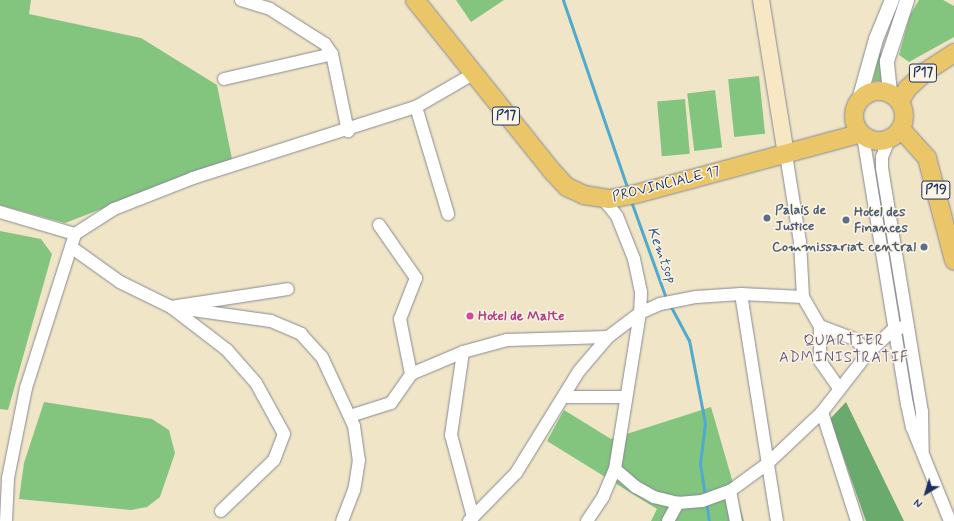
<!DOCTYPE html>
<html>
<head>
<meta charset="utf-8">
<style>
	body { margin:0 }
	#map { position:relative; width:954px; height:521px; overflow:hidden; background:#f0e5c7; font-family:Mynerve,sans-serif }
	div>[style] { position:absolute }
	.green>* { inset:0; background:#83c57e; transform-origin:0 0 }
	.forest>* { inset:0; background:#6aaa6d }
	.stream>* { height:3px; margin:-1.5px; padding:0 1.5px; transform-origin:1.5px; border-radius:1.5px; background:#50aacd }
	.roads { filter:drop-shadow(0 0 1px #868a92) drop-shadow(0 0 1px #868a92) }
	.minor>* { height:12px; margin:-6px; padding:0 6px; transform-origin:6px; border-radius:6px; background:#fff }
	.tertiary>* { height:14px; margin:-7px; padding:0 7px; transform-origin:7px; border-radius:7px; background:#fff }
	.secondary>* { height:16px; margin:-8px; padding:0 8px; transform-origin:8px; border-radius:8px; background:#f7e8c3 }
	.primary>* { height:18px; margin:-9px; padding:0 9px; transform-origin:9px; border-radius:9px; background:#ebc669 }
	.primary>.ring { margin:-9px; padding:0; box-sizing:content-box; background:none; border:18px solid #ebc669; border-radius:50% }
	.dots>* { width:11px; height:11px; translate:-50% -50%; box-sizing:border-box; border:2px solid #fcf5e5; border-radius:50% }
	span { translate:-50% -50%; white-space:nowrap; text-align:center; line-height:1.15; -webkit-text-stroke:3px #fcf5e5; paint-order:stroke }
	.shield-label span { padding:1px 3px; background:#fcf5e5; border:1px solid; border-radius:3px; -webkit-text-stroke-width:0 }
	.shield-label { font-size:13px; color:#1b2f5e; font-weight:700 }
	.street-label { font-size:14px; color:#1b2f5e }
	.service-label { font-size:14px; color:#4e5e75; font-weight:700 }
	.left { translate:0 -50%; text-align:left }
	.right { translate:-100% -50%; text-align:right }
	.hotel-label { font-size:14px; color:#b23c85; font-weight:700 }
	.water-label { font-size:15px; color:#2e5a85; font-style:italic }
	.neighbourhood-label { font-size:15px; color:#645b87; letter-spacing:1px }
	.north { position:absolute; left:906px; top:473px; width:40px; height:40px; -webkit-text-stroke:3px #fcf5e5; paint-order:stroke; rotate:218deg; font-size:11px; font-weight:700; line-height:16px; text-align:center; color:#1b2f5e }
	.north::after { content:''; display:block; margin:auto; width:14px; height:18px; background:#1b2f5e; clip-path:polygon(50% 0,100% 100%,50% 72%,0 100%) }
</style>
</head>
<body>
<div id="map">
	<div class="green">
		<div style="clip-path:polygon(0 0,31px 0,29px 14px,141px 38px,217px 85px,232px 159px,65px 223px,0 205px)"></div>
		<div style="clip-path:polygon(456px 0,504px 0,471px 22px)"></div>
		<div style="clip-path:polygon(919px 0,943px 0,954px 6px,954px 37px,909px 62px,899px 55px,910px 15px)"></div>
		<div style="clip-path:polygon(881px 50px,882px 81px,873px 81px,876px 65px)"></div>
		<div style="left:759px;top:76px;width:58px;height:31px;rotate:84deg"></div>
		<div style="left:715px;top:90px;width:58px;height:28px;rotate:83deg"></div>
		<div style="left:685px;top:99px;width:55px;height:28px;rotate:85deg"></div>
		<div style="clip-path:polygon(0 231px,41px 239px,52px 254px,8px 410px,0 409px)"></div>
		<div style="clip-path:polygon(44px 402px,152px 419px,169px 430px,175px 453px,160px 497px,147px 507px,131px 510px,19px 499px,24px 463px)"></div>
		<div style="clip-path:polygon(711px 407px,744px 521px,651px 521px,657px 509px,547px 441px,564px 410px,611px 439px)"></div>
	</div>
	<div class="forest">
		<div style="clip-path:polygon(846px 402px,904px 521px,866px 521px,830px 419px)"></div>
	</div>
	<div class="stream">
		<div style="left:563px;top:0;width:201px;rotate:71.1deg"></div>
		<div style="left:631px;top:201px;width:106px;rotate:70.2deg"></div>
		<div style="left:670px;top:305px;width:40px;rotate:62deg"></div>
		<div style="left:689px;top:340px;width:85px;rotate:79.1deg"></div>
		<div style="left:705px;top:423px;width:41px;rotate:97deg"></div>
		<div style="left:700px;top:464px;width:33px;rotate:81deg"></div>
		<div style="left:706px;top:502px;width:19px;rotate:81deg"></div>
	</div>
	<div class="roads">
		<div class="minor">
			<div style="left:241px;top:0;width:30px;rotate:17deg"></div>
			<div style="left:270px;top:9px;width:65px;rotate:32.5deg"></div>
			<div style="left:325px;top:44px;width:12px;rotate:55deg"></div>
			<div style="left:332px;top:54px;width:79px;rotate:78.3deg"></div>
			<div style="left:224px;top:79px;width:111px;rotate:-13deg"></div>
			<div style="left:416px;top:107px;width:112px;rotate:73.3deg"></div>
			<div style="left:863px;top:136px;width:272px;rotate:80.7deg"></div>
			<div style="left:907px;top:404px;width:24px;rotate:78deg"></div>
			<div style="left:912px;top:427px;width:101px;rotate:68deg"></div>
			<div style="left:889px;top:139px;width:19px;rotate:111deg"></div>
			<div style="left:882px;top:157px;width:11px;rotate:90deg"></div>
			<div style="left:882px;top:168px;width:246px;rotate:80.7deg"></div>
			<div style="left:922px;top:411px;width:39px;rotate:89deg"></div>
			<div style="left:0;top:212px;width:78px;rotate:16.3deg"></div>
			<div style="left:379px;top:225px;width:65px;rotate:55.1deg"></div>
			<div style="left:416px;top:278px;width:44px;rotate:111.3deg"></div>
			<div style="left:400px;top:319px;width:56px;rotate:78.7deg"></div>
			<div style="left:71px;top:247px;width:60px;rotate:35.5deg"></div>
			<div style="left:120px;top:282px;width:57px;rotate:26.1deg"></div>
			<div style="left:171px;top:307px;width:101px;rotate:8deg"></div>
			<div style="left:271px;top:321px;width:33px;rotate:23deg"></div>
			<div style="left:301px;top:334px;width:31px;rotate:48deg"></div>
			<div style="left:322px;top:357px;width:76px;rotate:65.1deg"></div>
			<div style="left:354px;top:426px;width:34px;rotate:82deg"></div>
			<div style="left:359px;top:460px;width:30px;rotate:99deg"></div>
			<div style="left:354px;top:490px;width:33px;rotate:111deg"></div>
			<div style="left:741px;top:294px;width:230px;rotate:81deg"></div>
			<div style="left:803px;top:297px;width:34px;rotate:60deg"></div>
			<div style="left:820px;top:326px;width:35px;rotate:90deg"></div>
			<div style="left:820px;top:361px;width:32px;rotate:55deg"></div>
			<div style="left:820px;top:326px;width:39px;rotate:21deg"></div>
			<div style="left:856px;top:340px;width:18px;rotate:47deg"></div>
			<div style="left:463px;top:352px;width:84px;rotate:98.2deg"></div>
			<div style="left:451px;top:435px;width:85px;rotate:75deg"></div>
			<div style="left:564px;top:397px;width:62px"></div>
			<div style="left:822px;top:412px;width:114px;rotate:72.2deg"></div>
			<div style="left:350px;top:416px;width:43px;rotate:-17.6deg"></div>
			<div style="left:391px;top:403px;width:35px;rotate:-55deg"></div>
			<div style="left:411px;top:374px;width:56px;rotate:-22.9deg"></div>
			<div style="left:463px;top:352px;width:46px;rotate:-15.3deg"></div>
			<div style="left:507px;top:340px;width:101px;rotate:-1.7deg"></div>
			<div style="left:615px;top:469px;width:28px;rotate:41deg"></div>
			<div style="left:636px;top:487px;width:21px;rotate:29deg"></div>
			<div style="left:654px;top:497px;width:25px;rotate:14deg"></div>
			<div style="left:678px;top:503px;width:24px;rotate:-5deg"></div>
			<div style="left:702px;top:501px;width:30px;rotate:-20deg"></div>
			<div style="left:730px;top:491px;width:46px;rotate:-36.1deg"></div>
			<div style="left:767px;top:464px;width:76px;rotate:-43.4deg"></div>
			<div style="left:822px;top:412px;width:75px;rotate:-52.1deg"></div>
			<div style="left:868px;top:353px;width:33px;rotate:-43deg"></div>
			<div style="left:892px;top:331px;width:15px;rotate:-20deg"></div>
			<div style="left:730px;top:491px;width:31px;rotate:79deg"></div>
			<div style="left:221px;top:511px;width:74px;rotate:-43.9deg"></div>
			<div style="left:274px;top:460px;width:28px;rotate:-69deg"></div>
			<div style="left:284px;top:434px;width:58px;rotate:-118.8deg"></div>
			<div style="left:256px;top:383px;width:44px;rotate:-131.3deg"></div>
			<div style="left:227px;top:350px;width:71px;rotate:-142.5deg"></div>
			<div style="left:171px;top:307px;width:118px;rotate:-8.7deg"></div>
			<div style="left:6px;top:521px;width:43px;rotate:-87.3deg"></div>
			<div style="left:8px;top:478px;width:92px;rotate:-78.7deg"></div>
			<div style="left:26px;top:388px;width:162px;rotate:-72.3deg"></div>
			<div style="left:75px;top:234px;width:46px;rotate:-32.7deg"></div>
			<div style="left:114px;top:209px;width:85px;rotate:-21.4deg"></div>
			<div style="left:193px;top:178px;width:234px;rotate:-17.7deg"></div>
			<div style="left:416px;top:107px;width:66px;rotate:-30.1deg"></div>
			<div style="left:469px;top:521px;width:67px;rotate:-45.6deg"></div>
			<div style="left:516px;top:473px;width:120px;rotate:-58.3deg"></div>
			<div style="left:579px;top:371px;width:45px;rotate:-49.5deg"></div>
			<div style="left:608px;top:337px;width:40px;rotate:-37deg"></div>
			<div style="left:640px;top:313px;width:21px;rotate:-87deg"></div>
			<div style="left:641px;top:292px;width:34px;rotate:-102deg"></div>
			<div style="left:634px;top:259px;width:46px;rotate:-111.6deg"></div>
			<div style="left:617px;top:216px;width:22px;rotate:-129deg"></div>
			<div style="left:587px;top:521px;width:29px;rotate:-56deg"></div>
			<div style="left:603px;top:497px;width:30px;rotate:-67deg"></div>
			<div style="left:615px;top:469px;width:158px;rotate:-80.9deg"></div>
			<div style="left:640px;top:313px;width:22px;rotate:-24deg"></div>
			<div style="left:660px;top:304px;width:37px;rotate:-11deg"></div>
			<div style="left:696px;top:297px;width:45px;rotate:-3.8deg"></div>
			<div style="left:741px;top:294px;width:62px;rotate:2.8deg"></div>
			<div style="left:803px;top:297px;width:55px;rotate:-93.1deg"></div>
			<div style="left:800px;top:242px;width:88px;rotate:-99.1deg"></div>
			<div style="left:668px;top:521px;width:21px;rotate:-61deg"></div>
		</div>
		<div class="tertiary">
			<div style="left:890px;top:92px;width:31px;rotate:-96deg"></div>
			<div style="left:887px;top:61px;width:64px;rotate:-71.8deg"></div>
			<div style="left:859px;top:100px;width:63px;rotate:-74.4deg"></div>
			<div style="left:876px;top:39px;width:42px;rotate:-67.7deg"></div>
		</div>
		<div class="secondary">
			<div style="left:761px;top:0;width:157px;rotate:80.8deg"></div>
		</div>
		<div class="primary">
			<div style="left:415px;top:0;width:218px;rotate:51.3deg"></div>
			<div style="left:551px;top:170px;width:23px;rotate:47deg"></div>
			<div style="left:567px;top:187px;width:19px;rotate:25deg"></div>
			<div style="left:584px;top:195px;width:26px;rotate:9deg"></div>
			<div style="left:610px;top:199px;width:26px;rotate:-11deg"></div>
			<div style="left:636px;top:194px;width:231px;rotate:-15.1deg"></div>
			<div class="ring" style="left:854px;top:91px;width:32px;height:32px"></div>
			<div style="left:900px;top:101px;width:14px;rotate:-60deg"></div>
			<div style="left:907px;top:89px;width:25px;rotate:-43deg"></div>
			<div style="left:925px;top:72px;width:35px;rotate:-33deg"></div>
			<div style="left:901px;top:129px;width:39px;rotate:48deg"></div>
			<div style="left:927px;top:158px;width:106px;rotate:75.2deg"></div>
		</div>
	</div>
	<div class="dots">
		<div style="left:767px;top:218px;background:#5c6f8a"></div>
		<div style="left:846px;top:220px;background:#5c6f8a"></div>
		<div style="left:924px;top:247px;background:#5c6f8a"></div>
		<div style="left:470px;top:316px;background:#d1479c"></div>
	</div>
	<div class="shield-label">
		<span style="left:923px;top:73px">P17</span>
		<span style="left:506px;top:116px">P17</span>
		<span style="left:936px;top:190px">P19</span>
	</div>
	<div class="street-label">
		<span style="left:666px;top:184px;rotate:-14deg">PROVINCIALE 17</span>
	</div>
	<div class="service-label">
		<span class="left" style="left:775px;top:218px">Palais de<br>Justice</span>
		<span class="left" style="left:854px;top:220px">Hotel des<br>Finances</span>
		<span class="right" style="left:916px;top:247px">Commissariat central</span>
	</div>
	<div class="hotel-label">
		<span class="left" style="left:478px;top:316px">Hotel de Malte</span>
	</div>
	<div class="water-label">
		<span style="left:661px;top:255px;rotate:70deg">Kemtsop</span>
	</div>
	<div class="neighbourhood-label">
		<span style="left:844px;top:350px">QUARTIER<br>ADMINISTRATIF</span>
	</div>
	<div class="north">N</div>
</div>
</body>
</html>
